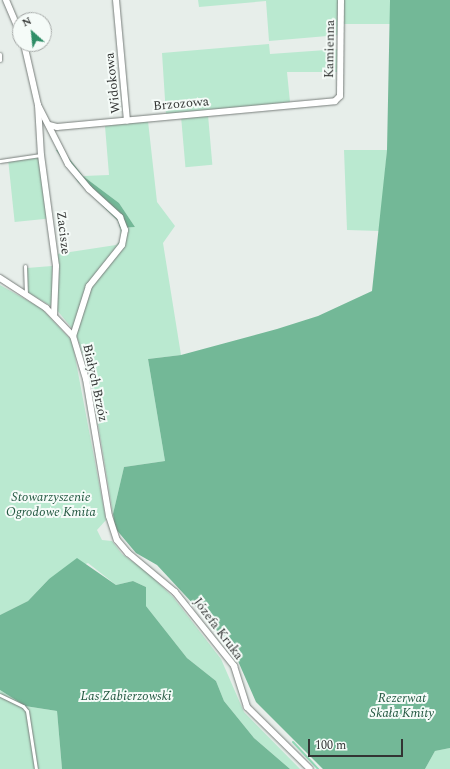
<!DOCTYPE html>
<html>
<head>
<meta charset="utf-8">
<style>
	body { margin:0 }
	#map { position:relative; width:450px; height:769px; overflow:hidden; background:#e7eeea; font-family:Spectral,serif }
	div>[style] { position:absolute }
	.green>* { inset:0; background:#bae9d0; transform-origin:0 0 }
	.forest>* { inset:0; background:#73b897 }
	.stream>* { height:2px; margin:-1px; padding:0 1px; transform-origin:1px; border-radius:1px; background:#93dab7 }
	.roads { filter:drop-shadow(0 0 1px #787e7b) drop-shadow(0 0 1px #787e7b) }
	.lane>* { height:3px; margin:-1.5px; padding:0 1.5px; transform-origin:1.5px; border-radius:1.5px; background:#fff }
	.street>* { height:6px; margin:-3px; padding:0 3px; transform-origin:3px; border-radius:3px; background:#fff }
	span { translate:-50% -50%; white-space:nowrap; text-align:center; line-height:1.15; -webkit-text-stroke:4px #f5fbf8; paint-order:stroke }
	.street-label { font-size:13px; color:#323433 }
	.park-label { font-size:13px; color:#235841; font-style:italic }
	.north { position:absolute; left:12px; top:12px; width:40px; height:40px; box-sizing:border-box; background:#f5fbf8; border:1px solid #a7aba9; border-radius:50%; rotate:333deg; font-size:11px; font-weight:700; line-height:16px; text-align:center; color:#323433 }
	.north::after { content:''; display:block; margin:auto; width:14px; height:18px; background:#2f8e67; clip-path:polygon(50% 0,100% 100%,50% 72%,0 100%) }
	.scale { position:absolute; left:308px; top:739px; width:95px; height:18px; box-sizing:border-box; border:2px solid #323433; border-top:0; padding-left:5px; font-size:12px; line-height:14px; white-space:nowrap; color:#323433; -webkit-text-stroke:3px #f5fbf8; paint-order:stroke }
</style>
</head>
<body>
<div id="map">
	<div class="green">
		<div style="clip-path:polygon(198px 0,339px 0,339px 35px,269px 41px,266px 1px,199px 7px)"></div>
		<div style="left:343px;top:0;width:47px;height:24px"></div>
		<div style="clip-path:polygon(269px 44px,270px 54px,340px 49px,339px 72px,287px 72px,290px 102px,166px 115px,162px 53px)"></div>
		<div style="left:208px;top:115px;width:50px;height:27px;rotate:85deg"></div>
		<div style="clip-path:polygon(148px 121px,157px 202px,175px 226px,163px 243px,181px 355px,148px 359px,165px 461px,124px 467px,113px 514px,89px 370px,75px 332px,56px 309px,57px 254px,116px 245px,121px 240px,120px 228px,135px 227px,119px 203px,83px 176px,109px 175px,105px 126px)"></div>
		<div style="clip-path:polygon(344px 150px,387px 150px,380px 231px,347px 230px)"></div>
		<div style="left:40px;top:157px;width:62px;height:32px;rotate:84deg"></div>
		<div style="clip-path:polygon(52px 266px,54px 301px,51px 306px,27px 292px,27px 268px)"></div>
		<div style="clip-path:polygon(0 285px,41px 308px,72px 341px,106px 520px,97px 530px,102px 540px,112px 541px,122px 554px,147px 572px,173px 597px,221px 659px,244px 712px,300px 769px,290px 769px,254px 738px,224px 701px,216px 681px,187px 658px,146px 606px,146px 587px,133px 581px,116px 585px,88px 563px,49px 579px,28px 601px,0 615px)"></div>
		<div style="clip-path:polygon(0 690px,25px 706px,57px 711px,62px 769px,0 769px)"></div>
		<div style="clip-path:polygon(450px 748px,450px 769px,425px 769px,435px 751px)"></div>
	</div>
	<div class="forest">
		<div style="clip-path:polygon(390px 0,450px 0,450px 748px,435px 751px,425px 769px,323px 769px,256px 702px,238px 661px,209px 621px,157px 565px,136px 553px,115px 528px,113px 514px,124px 467px,165px 461px,148px 359px,181px 355px,277px 329px,318px 316px,372px 291px,387px 150px)"></div>
		<div style="clip-path:polygon(61px 148px,83px 176px,119px 203px,135px 227px,120px 228px,118px 221px,78px 182px,56px 150px)"></div>
		<div style="clip-path:polygon(77px 558px,116px 585px,133px 581px,146px 587px,146px 606px,187px 658px,216px 681px,224px 701px,254px 738px,290px 769px,62px 769px,57px 711px,25px 706px,0 690px,0 615px,28px 601px,49px 579px)"></div>
	</div>
	<div class="stream">
		<div style="left:293px;top:742px;width:37px;rotate:47deg"></div>
	</div>
	<div class="roads">
		<div class="lane">
			<div style="left:0;top:54px;width:6px;rotate:90deg"></div>
			<div style="left:0;top:161px;width:41px;rotate:-8.3deg"></div>
			<div style="left:25px;top:266px;width:27px;rotate:88deg"></div>
			<div style="left:0;top:695px;width:25px;rotate:26deg"></div>
			<div style="left:23px;top:706px;width:6px;rotate:51deg"></div>
			<div style="left:27px;top:711px;width:59px;rotate:81.2deg"></div>
		</div>
		<div class="street">
			<div style="left:6px;top:0;width:36px;rotate:67deg"></div>
			<div style="left:116px;top:0;width:121px;rotate:84.8deg"></div>
			<div style="left:24px;top:44px;width:63px;rotate:77.1deg"></div>
			<div style="left:38px;top:105px;width:50px;rotate:86.6deg"></div>
			<div style="left:41px;top:155px;width:112px;rotate:82.3deg"></div>
			<div style="left:56px;top:266px;width:49px;rotate:92.3deg"></div>
			<div style="left:38px;top:105px;width:66px;rotate:63deg"></div>
			<div style="left:68px;top:164px;width:33px;rotate:50deg"></div>
			<div style="left:89px;top:189px;width:42px;rotate:42.1deg"></div>
			<div style="left:120px;top:217px;width:14px;rotate:69deg"></div>
			<div style="left:125px;top:230px;width:15px;rotate:101deg"></div>
			<div style="left:122px;top:245px;width:53px;rotate:128.8deg"></div>
			<div style="left:89px;top:286px;width:52px;rotate:107.7deg"></div>
			<div style="left:49px;top:125px;width:8px;rotate:14deg"></div>
			<div style="left:57px;top:127px;width:279px;rotate:-5.3deg"></div>
			<div style="left:335px;top:101px;width:7px;rotate:-45deg"></div>
			<div style="left:340px;top:96px;width:96px;rotate:-89.4deg"></div>
			<div style="left:0;top:278px;width:55px;rotate:33.1deg"></div>
			<div style="left:46px;top:308px;width:39px;rotate:46deg"></div>
			<div style="left:73px;top:336px;width:45px;rotate:73.2deg"></div>
			<div style="left:86px;top:379px;width:139px;rotate:80.5deg"></div>
			<div style="left:109px;top:516px;width:25px;rotate:72deg"></div>
			<div style="left:117px;top:540px;width:17px;rotate:50deg"></div>
			<div style="left:128px;top:553px;width:61px;rotate:39.7deg"></div>
			<div style="left:175px;top:592px;width:95px;rotate:51.4deg"></div>
			<div style="left:234px;top:666px;width:43px;rotate:72.4deg"></div>
			<div style="left:247px;top:707px;width:88px;rotate:44.5deg"></div>
		</div>
	</div>
	<div class="street-label">
		<span style="left:330px;top:49px;rotate:-89deg">Kamienna</span>
		<span style="left:113px;top:83px;rotate:-96deg">Widokowa</span>
		<span style="left:181px;top:104px;rotate:-5deg">Brzozowa</span>
		<span style="left:63px;top:233px;rotate:83deg">Zacisze</span>
		<span style="left:95px;top:383px;rotate:78deg">Białych Brzóz</span>
		<span style="left:218px;top:629px;rotate:53deg">Józefa Kruka</span>
	</div>
	<div class="park-label">
		<span style="left:51px;top:505px">Stowarzyszenie<br>Ogrodowe Kmita</span>
		<span style="left:126px;top:696px">Las Zabierzowski</span>
		<span style="left:402px;top:706px">Rezerwat<br>Skała Kmity</span>
	</div>
	<div class="north">N</div>
	<div class="scale">100 m</div>
</div>
</body>
</html>
